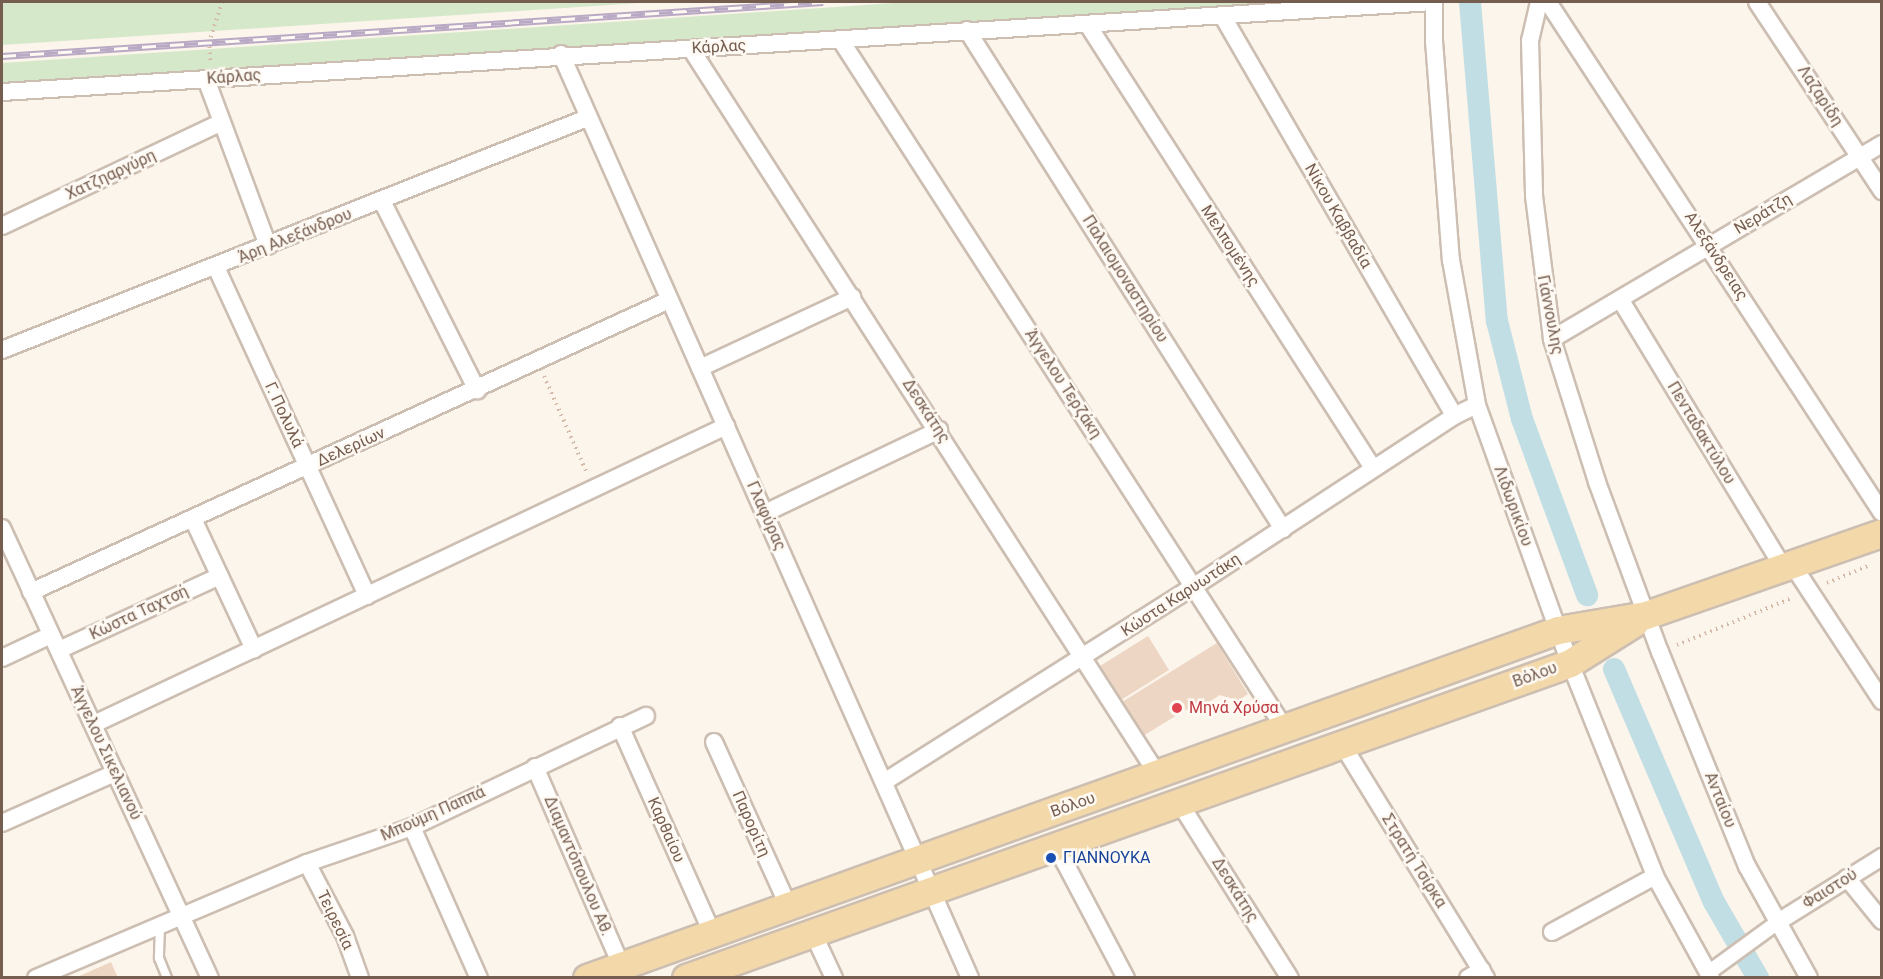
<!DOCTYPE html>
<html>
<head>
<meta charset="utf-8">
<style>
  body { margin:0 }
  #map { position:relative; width:1883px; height:979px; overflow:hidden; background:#fbf5eb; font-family:Roboto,sans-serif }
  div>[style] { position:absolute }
  .green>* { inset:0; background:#d6e8ca }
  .canal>* { height:22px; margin:-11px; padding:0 11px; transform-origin:11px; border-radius:11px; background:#c1dee4 }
  .building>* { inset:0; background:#eed6c5 }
  .path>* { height:4px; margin-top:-2px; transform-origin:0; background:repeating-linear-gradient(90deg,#d4b9a8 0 1.5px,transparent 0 6px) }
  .roads { filter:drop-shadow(2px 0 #cdbeb2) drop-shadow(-2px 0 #cdbeb2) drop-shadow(0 2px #cdbeb2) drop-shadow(0 -2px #cdbeb2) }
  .service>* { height:8px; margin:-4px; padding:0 4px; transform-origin:4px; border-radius:4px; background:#fff }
  .pedestrian>* { height:14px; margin:-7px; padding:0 7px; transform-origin:7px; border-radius:7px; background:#fff }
  .minor>* { height:16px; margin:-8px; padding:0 8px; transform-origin:8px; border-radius:8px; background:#fff }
  .primary>* { height:27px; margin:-13.5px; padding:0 13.5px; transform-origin:13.5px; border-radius:13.5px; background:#f3d9aa }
  .rail>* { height:7px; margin-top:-3.5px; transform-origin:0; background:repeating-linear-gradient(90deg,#fef9f2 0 14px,#b9a9c5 0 28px); box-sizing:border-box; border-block:2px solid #b9a9c5 }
  .dots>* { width:16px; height:16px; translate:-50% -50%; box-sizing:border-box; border:3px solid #fef9f2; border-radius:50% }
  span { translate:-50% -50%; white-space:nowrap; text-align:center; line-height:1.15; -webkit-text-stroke:5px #fef9f2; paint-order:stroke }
  .street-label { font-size:16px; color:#755d50 }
  .health-label { font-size:16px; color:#be3a42 }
  .left { translate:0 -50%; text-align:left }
  .transit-label { font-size:16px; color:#164399 }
  .frame { position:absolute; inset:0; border:3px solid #755d50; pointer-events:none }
</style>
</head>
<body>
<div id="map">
  <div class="green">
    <div style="clip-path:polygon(23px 2px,654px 2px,2px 45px,2px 3px)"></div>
    <div style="clip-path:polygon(909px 2px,1344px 2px,2px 85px,2px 63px)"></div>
  </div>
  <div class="canal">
    <div style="left:1470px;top:2px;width:320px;rotate:85.2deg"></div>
    <div style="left:1497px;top:321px;width:101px;rotate:75.7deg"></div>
    <div style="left:1522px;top:419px;width:188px;rotate:69.7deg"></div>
    <div style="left:1614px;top:669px;width:254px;rotate:66.8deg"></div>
    <div style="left:1714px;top:902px;width:88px;rotate:59.9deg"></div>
  </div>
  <div class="building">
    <div style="clip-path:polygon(1148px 636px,1169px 670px,1121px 700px,1100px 666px)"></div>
    <div style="clip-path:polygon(1217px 643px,1248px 694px,1238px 701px,1220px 695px,1209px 702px,1203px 713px,1191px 714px,1187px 709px,1143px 736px,1122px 702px)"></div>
    <div style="clip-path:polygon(111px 962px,118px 978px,75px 978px)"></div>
  </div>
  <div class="path">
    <div style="left:210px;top:60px;width:17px;rotate:-93deg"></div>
    <div style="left:209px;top:43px;width:43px;rotate:-72.4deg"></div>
    <div style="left:544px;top:376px;width:104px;rotate:66.1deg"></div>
    <div style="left:1827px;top:583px;width:47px;rotate:-22.7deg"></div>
    <div style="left:1677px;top:645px;width:124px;rotate:-22.2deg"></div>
  </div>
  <div class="roads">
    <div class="service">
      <div style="left:160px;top:926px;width:32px;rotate:92deg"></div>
      <div style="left:159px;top:958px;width:22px;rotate:68deg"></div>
    </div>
    <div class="pedestrian">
      <div style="left:1708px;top:973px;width:87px;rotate:-36.1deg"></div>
    </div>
    <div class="minor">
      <div style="left:1539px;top:2px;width:39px;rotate:103deg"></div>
      <div style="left:1530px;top:40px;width:156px;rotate:88.5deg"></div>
      <div style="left:1534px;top:196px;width:144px;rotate:82.8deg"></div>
      <div style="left:1552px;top:339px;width:150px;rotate:72.5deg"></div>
      <div style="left:1597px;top:482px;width:181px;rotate:69.7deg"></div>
      <div style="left:1660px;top:652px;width:231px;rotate:67.9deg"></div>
      <div style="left:1747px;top:866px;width:128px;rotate:61deg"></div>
      <div style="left:1548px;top:2px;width:610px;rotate:56.83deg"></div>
      <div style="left:1757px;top:2px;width:227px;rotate:56.5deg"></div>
      <div style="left:1434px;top:3px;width:38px;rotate:90deg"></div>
      <div style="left:1434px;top:41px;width:220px;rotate:85.6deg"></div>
      <div style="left:1451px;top:260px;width:147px;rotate:79.8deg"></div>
      <div style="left:1477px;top:405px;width:274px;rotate:70.2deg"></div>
      <div style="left:1570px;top:663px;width:229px;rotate:68.2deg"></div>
      <div style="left:1655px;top:876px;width:116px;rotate:61.2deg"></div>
      <div style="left:1222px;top:15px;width:463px;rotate:59.9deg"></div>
      <div style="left:1088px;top:25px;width:527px;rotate:57.25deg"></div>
      <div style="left:967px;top:30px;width:591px;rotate:57.66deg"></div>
      <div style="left:840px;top:39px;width:821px;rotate:57.18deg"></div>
      <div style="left:691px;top:49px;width:863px;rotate:57.25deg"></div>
      <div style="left:561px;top:54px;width:1010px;rotate:66.12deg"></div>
      <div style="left:206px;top:79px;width:178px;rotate:69.6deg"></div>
      <div style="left:2px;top:92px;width:1435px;rotate:-3.6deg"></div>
      <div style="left:382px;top:201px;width:212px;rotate:63.3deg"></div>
      <div style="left:2px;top:226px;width:241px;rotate:-25.3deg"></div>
      <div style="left:216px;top:267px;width:362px;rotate:65.3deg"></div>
      <div style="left:1620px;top:299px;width:314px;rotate:58.7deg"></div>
      <div style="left:1552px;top:339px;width:383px;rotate:-30.6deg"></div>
      <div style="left:2px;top:350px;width:629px;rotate:-21.63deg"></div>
      <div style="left:700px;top:368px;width:168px;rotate:-25deg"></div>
      <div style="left:765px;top:513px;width:193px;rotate:-25.5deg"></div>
      <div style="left:193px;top:519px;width:144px;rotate:64.9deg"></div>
      <div style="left:2px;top:528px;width:496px;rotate:65.2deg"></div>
      <div style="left:1792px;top:564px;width:164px;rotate:56.7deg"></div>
      <div style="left:31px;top:592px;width:702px;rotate:-24.59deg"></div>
      <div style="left:59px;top:650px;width:177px;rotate:-24.7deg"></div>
      <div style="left:2px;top:658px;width:54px;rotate:-25.1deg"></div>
      <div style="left:94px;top:724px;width:699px;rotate:-25.24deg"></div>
      <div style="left:620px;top:726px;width:227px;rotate:66deg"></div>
      <div style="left:714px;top:742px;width:181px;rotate:65.6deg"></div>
      <div style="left:1342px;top:744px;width:275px;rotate:58.4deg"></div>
      <div style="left:535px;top:767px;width:216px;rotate:66.5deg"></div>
      <div style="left:884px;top:782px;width:365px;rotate:-32.3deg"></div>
      <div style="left:1193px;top:587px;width:312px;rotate:-33.2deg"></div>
      <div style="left:1454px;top:416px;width:25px;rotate:-26deg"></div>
      <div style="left:1179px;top:802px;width:208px;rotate:57.8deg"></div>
      <div style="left:2px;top:823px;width:124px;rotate:-23.9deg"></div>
      <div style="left:412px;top:827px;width:165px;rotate:66.1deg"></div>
      <div style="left:1056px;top:846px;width:149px;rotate:62.1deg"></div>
      <div style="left:307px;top:863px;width:82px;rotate:62.5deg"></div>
      <div style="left:345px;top:936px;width:45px;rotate:70.3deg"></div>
      <div style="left:1847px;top:878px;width:55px;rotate:50.9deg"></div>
      <div style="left:1778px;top:922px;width:123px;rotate:-32deg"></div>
      <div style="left:1552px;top:932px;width:117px;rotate:-28.5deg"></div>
      <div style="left:813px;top:933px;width:50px;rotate:65deg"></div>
      <div style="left:36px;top:978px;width:294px;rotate:-23deg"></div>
      <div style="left:307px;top:863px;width:111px;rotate:-18.9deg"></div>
      <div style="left:412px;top:827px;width:259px;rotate:-25.4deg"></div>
      <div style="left:1468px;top:978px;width:16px;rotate:-30deg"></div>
    </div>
    <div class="primary">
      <div style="left:587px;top:978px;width:1031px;rotate:-19.72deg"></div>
      <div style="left:1558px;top:630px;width:89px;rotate:-9.7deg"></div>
      <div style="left:1646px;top:615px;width:250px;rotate:-19.2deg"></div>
      <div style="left:686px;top:978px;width:938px;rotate:-19.61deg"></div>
      <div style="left:1570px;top:663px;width:77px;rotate:-32.2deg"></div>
    </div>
  </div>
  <div class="rail">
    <div style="left:2px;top:56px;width:823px;rotate:-3.76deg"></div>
  </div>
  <div class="dots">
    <div style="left:1177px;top:708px;background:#e0444e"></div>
    <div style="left:1051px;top:858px;background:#1a4fb4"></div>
  </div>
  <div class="street-label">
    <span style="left:719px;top:47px;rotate:-3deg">Κάρλας</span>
    <span style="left:234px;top:77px;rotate:-4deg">Κάρλας</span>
    <span style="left:1820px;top:96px;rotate:57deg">Λαζαρίδη</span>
    <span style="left:111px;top:175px;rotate:-25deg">Χατζηαργύρη</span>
    <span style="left:1763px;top:214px;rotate:-31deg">Νεράτζη</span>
    <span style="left:1338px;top:216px;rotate:60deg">Νίκου Καββαδία</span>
    <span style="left:295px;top:236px;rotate:-22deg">Άρη Αλεξάνδρου</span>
    <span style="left:1230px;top:246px;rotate:57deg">Μελπομένης</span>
    <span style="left:1716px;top:256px;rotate:57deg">Αλεξάνδρειας</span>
    <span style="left:1125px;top:279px;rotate:58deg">Παλαιομοναστηρίου</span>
    <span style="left:1550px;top:315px;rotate:79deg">Γιάννουλης</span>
    <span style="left:1063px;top:384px;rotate:57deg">Άγγελου Τερζάκη</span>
    <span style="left:926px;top:411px;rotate:57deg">Δεσκάτης</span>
    <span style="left:284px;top:415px;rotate:65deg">Γ. Πολυλά</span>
    <span style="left:1701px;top:433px;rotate:59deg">Πενταδακτύλου</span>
    <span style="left:351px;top:447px;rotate:-24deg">Δελερίων</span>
    <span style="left:1513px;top:506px;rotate:70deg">Λιδωρικίου</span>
    <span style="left:766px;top:516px;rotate:66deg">Γλαφύρας</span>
    <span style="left:1181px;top:595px;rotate:-33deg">Κώστα Καρυωτάκη</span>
    <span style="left:139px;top:613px;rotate:-25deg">Κώστα Ταχτσή</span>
    <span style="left:1535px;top:675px;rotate:-20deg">Βόλου</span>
    <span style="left:106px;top:753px;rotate:65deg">Άγγελου Σικελιανού</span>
    <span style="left:1720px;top:800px;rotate:68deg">Ανταίου</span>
    <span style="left:1073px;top:805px;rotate:-20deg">Βόλου</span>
    <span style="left:433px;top:814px;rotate:-24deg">Μπούμη Παππά</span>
    <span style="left:751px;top:824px;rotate:66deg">Παρορίτη</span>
    <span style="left:666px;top:830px;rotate:66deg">Καρθαίου</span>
    <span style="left:1414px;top:861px;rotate:58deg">Στρατή Τσίρκα</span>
    <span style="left:578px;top:866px;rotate:67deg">Διαμαντόπουλου Αθ.</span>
    <span style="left:1830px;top:889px;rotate:-32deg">Φαιστού</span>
    <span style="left:1235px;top:890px;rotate:58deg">Δεσκάτης</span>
    <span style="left:335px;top:920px;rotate:64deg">Τειρεσία</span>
  </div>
  <div class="health-label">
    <span class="left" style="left:1189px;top:708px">Μηνά Χρύσα</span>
  </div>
  <div class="transit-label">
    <span class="left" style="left:1063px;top:858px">ΓΙΑΝΝΟΥΚΑ</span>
  </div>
  <div class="frame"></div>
</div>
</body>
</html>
